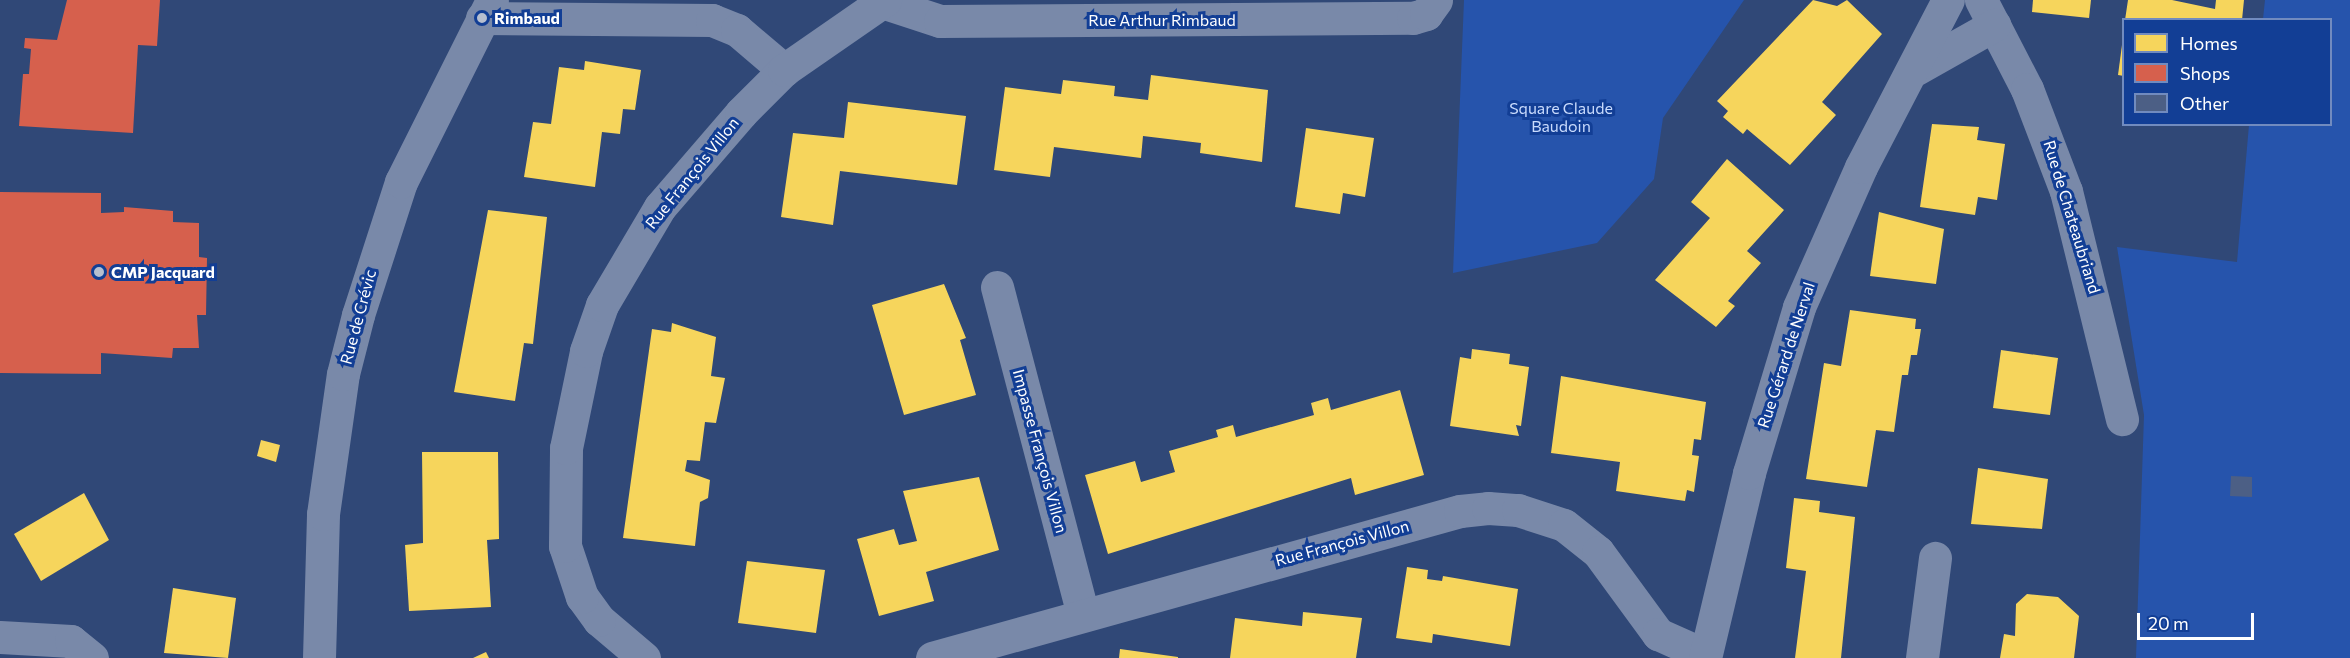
<!DOCTYPE html>
<html>
<head>
<meta charset="utf-8">
<style>
  body { margin:0 }
  #map { position:relative; width:2350px; height:658px; overflow:hidden; background:#304877; font-family:Commissioner,sans-serif }
  div>[style] { position:absolute }
  .green>* { inset:0; background:#2654ac }
  .homes>* { inset:0; background:#f6d55c }
  .shops>* { inset:0; background:#d6604d }
  .building>* { inset:0; background:#4c5f85 }
  .street>* { height:33px; margin:-16.5px; padding:0 16.5px; transform-origin:16.5px; border-radius:16.5px; background:#7989a9 }
  .dots>* { width:16px; height:16px; translate:-50% -50%; box-sizing:border-box; border:3px solid #123e95; border-radius:50% }
  span { translate:-50% -50%; white-space:nowrap; text-align:center; line-height:1.15; -webkit-text-stroke:6px #123e95; paint-order:stroke }
  .poi-label { font-size:16px; color:#fff; font-weight:700 }
  .left { translate:0 -50%; text-align:left }
  .street-label { font-size:16px; color:#fff }
  .park-label { font-size:16px; color:#c9dbfd }
  .legend { position:absolute; left:2122px; top:18px; width:210px; height:108px; box-sizing:border-box; background:#123e95; border:2px solid #718bbf; margin:0; padding:8px 10px; list-style:none; font-size:18px; color:#fff }
  .legend li { display:flex; align-items:center; gap:12px; height:30px }
  .legend b { width:30px; border:2px solid #718bbf }
  .scale { position:absolute; left:2137px; top:613px; width:117px; height:27px; box-sizing:border-box; border:3px solid #fff; border-top:0; padding-left:8px; font-size:18px; line-height:21px; white-space:nowrap; color:#fff; -webkit-text-stroke:4px #123e95; paint-order:stroke }
</style>
</head>
<body>
<div id="map">
  <div class="green">
    <div style="clip-path:polygon(1464px 0,1744px 0,1663px 118px,1654px 179px,1597px 243px,1453px 273px)"></div>
    <div style="clip-path:polygon(2265px 0,2350px 0,2350px 658px,2136px 658px,2144px 415px,2117px 247px,2237px 262px,2249px 125px,2330px 124px,2330px 20px,2263px 19px)"></div>
  </div>
  <div class="homes">
    <div style="clip-path:polygon(1813px 0,1837px 6px,1847px 0,1882px 34px,1822px 102px,1836px 115px,1790px 165px,1747px 129px,1743px 134px,1723px 117px,1728px 111px,1717px 101px)"></div>
    <div style="clip-path:polygon(2033px 0,2091px 0,2089px 18px,2032px 12px)"></div>
    <div style="clip-path:polygon(2128px 0,2172px 0,2215px 9px,2216px 0,2244px 0,2242px 20px,2125px 20px)"></div>
    <div style="clip-path:polygon(2122px 45px,2124px 45px,2124px 76px,2118px 75px)"></div>
    <div style="clip-path:polygon(585px 61px,641px 70px,635px 110px,623px 109px,620px 134px,602px 132px,595px 187px,524px 177px,533px 122px,551px 124px,559px 67px,584px 70px)"></div>
    <div style="clip-path:polygon(1151px 75px,1268px 90px,1262px 162px,1200px 153px,1201px 143px,1143px 136px,1141px 158px,1054px 147px,1050px 177px,994px 170px,1005px 87px,1061px 94px,1063px 80px,1115px 86px,1114px 96px,1148px 100px)"></div>
    <div style="clip-path:polygon(848px 102px,966px 116px,957px 185px,840px 171px,833px 225px,781px 217px,793px 133px,844px 138px)"></div>
    <div style="clip-path:polygon(1932px 124px,1979px 127px,1977px 140px,2005px 144px,1997px 200px,1978px 197px,1975px 215px,1920px 207px)"></div>
    <div style="clip-path:polygon(1306px 128px,1374px 138px,1365px 197px,1343px 193px,1340px 214px,1295px 207px)"></div>
    <div style="clip-path:polygon(1727px 159px,1784px 210px,1747px 251px,1761px 263px,1728px 301px,1735px 306px,1716px 327px,1655px 280px,1710px 218px,1691px 202px)"></div>
    <div style="clip-path:polygon(488px 210px,547px 217px,533px 344px,524px 343px,515px 401px,454px 392px)"></div>
    <div style="clip-path:polygon(1879px 212px,1944px 229px,1936px 284px,1870px 276px)"></div>
    <div style="clip-path:polygon(944px 284px,966px 338px,960px 340px,976px 395px,904px 415px,872px 305px)"></div>
    <div style="clip-path:polygon(1850px 310px,1916px 319px,1915px 329px,1921px 329px,1917px 355px,1911px 355px,1908px 375px,1902px 375px,1894px 432px,1876px 430px,1867px 487px,1806px 479px,1824px 363px,1841px 366px)"></div>
    <div style="clip-path:polygon(672px 323px,716px 337px,711px 376px,725px 378px,716px 423px,705px 422px,700px 461px,687px 460px,685px 471px,710px 480px,708px 498px,700px 502px,695px 546px,623px 538px,652px 329px,671px 332px)"></div>
    <div style="clip-path:polygon(1472px 349px,1510px 354px,1509px 364px,1529px 367px,1521px 426px,1516px 425px,1519px 436px,1450px 426px,1460px 357px,1471px 359px)"></div>
    <div style="clip-path:polygon(2001px 350px,2058px 358px,2050px 415px,1993px 408px)"></div>
    <div style="clip-path:polygon(1561px 376px,1706px 402px,1701px 440px,1694px 439px,1692px 455px,1699px 456px,1694px 492px,1687px 490px,1685px 501px,1616px 491px,1620px 462px,1551px 453px)"></div>
    <div style="clip-path:polygon(1400px 390px,1424px 475px,1355px 495px,1351px 478px,1108px 554px,1085px 475px,1135px 461px,1141px 482px,1175px 472px,1169px 451px,1218px 437px,1216px 430px,1233px 425px,1236px 437px,1314px 415px,1311px 403px,1328px 398px,1331px 410px)"></div>
    <div style="clip-path:polygon(261px 440px,280px 445px,276px 462px,257px 456px)"></div>
    <div style="clip-path:polygon(422px 452px,498px 452px,499px 539px,487px 540px,491px 607px,409px 611px,405px 545px,423px 543px)"></div>
    <div style="clip-path:polygon(1978px 468px,2048px 479px,2042px 529px,1971px 524px)"></div>
    <div style="clip-path:polygon(979px 477px,999px 550px,926px 572px,934px 601px,879px 616px,857px 539px,894px 529px,899px 545px,917px 541px,903px 491px)"></div>
    <div style="clip-path:polygon(84px 493px,109px 540px,41px 581px,14px 534px)"></div>
    <div style="clip-path:polygon(1794px 498px,1820px 501px,1819px 512px,1855px 517px,1841px 658px,1795px 658px,1806px 571px,1786px 568px)"></div>
    <div style="clip-path:polygon(747px 561px,825px 570px,816px 633px,738px 623px)"></div>
    <div style="clip-path:polygon(1407px 567px,1428px 570px,1427px 579px,1442px 581px,1443px 576px,1518px 589px,1510px 646px,1433px 634px,1432px 643px,1396px 638px)"></div>
    <div style="clip-path:polygon(173px 588px,236px 598px,228px 658px,164px 653px)"></div>
    <div style="clip-path:polygon(2027px 594px,2058px 597px,2079px 616px,2074px 658px,2000px 658px,2004px 634px,2015px 636px,2016px 604px)"></div>
    <div style="clip-path:polygon(1303px 612px,1362px 618px,1356px 658px,1230px 658px,1235px 618px,1302px 626px)"></div>
    <div style="clip-path:polygon(1120px 649px,1178px 657px,1178px 658px,1119px 658px)"></div>
    <div style="clip-path:polygon(486px 652px,489px 658px,473px 658px)"></div>
  </div>
  <div class="shops">
    <div style="clip-path:polygon(67px 0,160px 0,157px 46px,138px 45px,133px 133px,19px 126px,23px 74px,29px 74px,31px 49px,24px 48px,25px 38px,57px 40px)"></div>
    <div style="clip-path:polygon(0 192px,101px 193px,101px 213px,124px 212px,124px 207px,173px 211px,173px 222px,199px 223px,199px 257px,207px 258px,206px 315px,197px 315px,199px 348px,173px 348px,172px 358px,101px 353px,101px 374px,0 373px)"></div>
  </div>
  <div class="building">
    <div style="clip-path:polygon(2231px 476px,2252px 477px,2252px 497px,2230px 496px)"></div>
  </div>
  <div class="street">
    <div style="left:1981px;top:0;width:100px;rotate:62.7deg"></div>
    <div style="left:2027px;top:89px;width:109px;rotate:69.1deg"></div>
    <div style="left:2066px;top:191px;width:235px;rotate:76.2deg"></div>
    <div style="left:882px;top:2px;width:61px;rotate:18.1deg"></div>
    <div style="left:940px;top:21px;width:473px;rotate:-0.4deg"></div>
    <div style="left:1413px;top:18px;width:14px;rotate:-17deg"></div>
    <div style="left:1426px;top:14px;width:17px;rotate:-54deg"></div>
    <div style="left:482px;top:18px;width:230px;rotate:0.5deg"></div>
    <div style="left:712px;top:20px;width:27px;rotate:22deg"></div>
    <div style="left:737px;top:30px;width:62px;rotate:40.4deg"></div>
    <div style="left:1916px;top:69px;width:90px;rotate:-29.4deg"></div>
    <div style="left:997px;top:287px;width:339px;rotate:75.3deg"></div>
    <div style="left:0;top:637px;width:71px;rotate:3.2deg"></div>
    <div style="left:71px;top:641px;width:27px;rotate:39deg"></div>
    <div style="left:319px;top:658px;width:144px;rotate:-88.4deg"></div>
    <div style="left:323px;top:514px;width:141px;rotate:-81.9deg"></div>
    <div style="left:343px;top:374px;width:61px;rotate:-75.7deg"></div>
    <div style="left:358px;top:315px;width:140px;rotate:-72.1deg"></div>
    <div style="left:401px;top:182px;width:203px;rotate:-63.4deg"></div>
    <div style="left:644px;top:658px;width:59px;rotate:-139.8deg"></div>
    <div style="left:599px;top:620px;width:29px;rotate:-126deg"></div>
    <div style="left:582px;top:597px;width:54px;rotate:-108.4deg"></div>
    <div style="left:565px;top:546px;width:98px;rotate:-89.4deg"></div>
    <div style="left:566px;top:448px;width:99px;rotate:-78.3deg"></div>
    <div style="left:586px;top:351px;width:49px;rotate:-70.8deg"></div>
    <div style="left:602px;top:305px;width:114px;rotate:-59.4deg"></div>
    <div style="left:660px;top:207px;width:124px;rotate:-49.2deg"></div>
    <div style="left:741px;top:113px;width:61px;rotate:-45deg"></div>
    <div style="left:784px;top:70px;width:123px;rotate:-34.7deg"></div>
    <div style="left:932px;top:658px;width:548px;rotate:-15.56deg"></div>
    <div style="left:1460px;top:511px;width:28px;rotate:-6deg"></div>
    <div style="left:1488px;top:508px;width:30px;rotate:4deg"></div>
    <div style="left:1518px;top:510px;width:48px;rotate:18.1deg"></div>
    <div style="left:1564px;top:525px;width:43px;rotate:38.5deg"></div>
    <div style="left:1598px;top:552px;width:102px;rotate:53.8deg"></div>
    <div style="left:1658px;top:634px;width:51px;rotate:24.1deg"></div>
    <div style="left:1705px;top:658px;width:190px;rotate:-76.6deg"></div>
    <div style="left:1749px;top:473px;width:173px;rotate:-73.2deg"></div>
    <div style="left:1799px;top:307px;width:153px;rotate:-66.1deg"></div>
    <div style="left:1861px;top:167px;width:188px;rotate:-62.5deg"></div>
    <div style="left:1922px;top:658px;width:101px;rotate:-82.6deg"></div>
  </div>
  <div class="dots">
    <div style="left:482px;top:18px;background:#b7bfcf"></div>
    <div style="left:99px;top:272px;background:#b7bfcf"></div>
  </div>
  <div class="poi-label">
    <span class="left" style="left:494px;top:18px">Rimbaud</span>
    <span class="left" style="left:111px;top:272px">CMP Jacquard</span>
  </div>
  <div class="street-label">
    <span style="left:1162px;top:20px">Rue Arthur Rimbaud</span>
    <span style="left:692px;top:173px;rotate:-51deg">Rue François Villon</span>
    <span style="left:2072px;top:217px;rotate:73deg">Rue de Chateaubriand</span>
    <span style="left:358px;top:317px;rotate:-75deg">Rue de Crévic</span>
    <span style="left:1786px;top:355px;rotate:-72deg">Rue Gérard de Nerval</span>
    <span style="left:1040px;top:451px;rotate:75deg">Impasse François Villon</span>
    <span style="left:1342px;top:543px;rotate:-15deg">Rue François Villon</span>
  </div>
  <div class="park-label">
    <span style="left:1561px;top:117px">Square Claude<br>Baudoin</span>
  </div>
  <ul class="legend">
  <li><b style="height:16px;background:#f6d55c"></b>Homes</li>
  <li><b style="height:16px;background:#d6604d"></b>Shops</li>
  <li><b style="height:16px;background:#4c5f85"></b>Other</li>
  </ul>
  <div class="scale">20 m</div>
</div>
</body>
</html>
